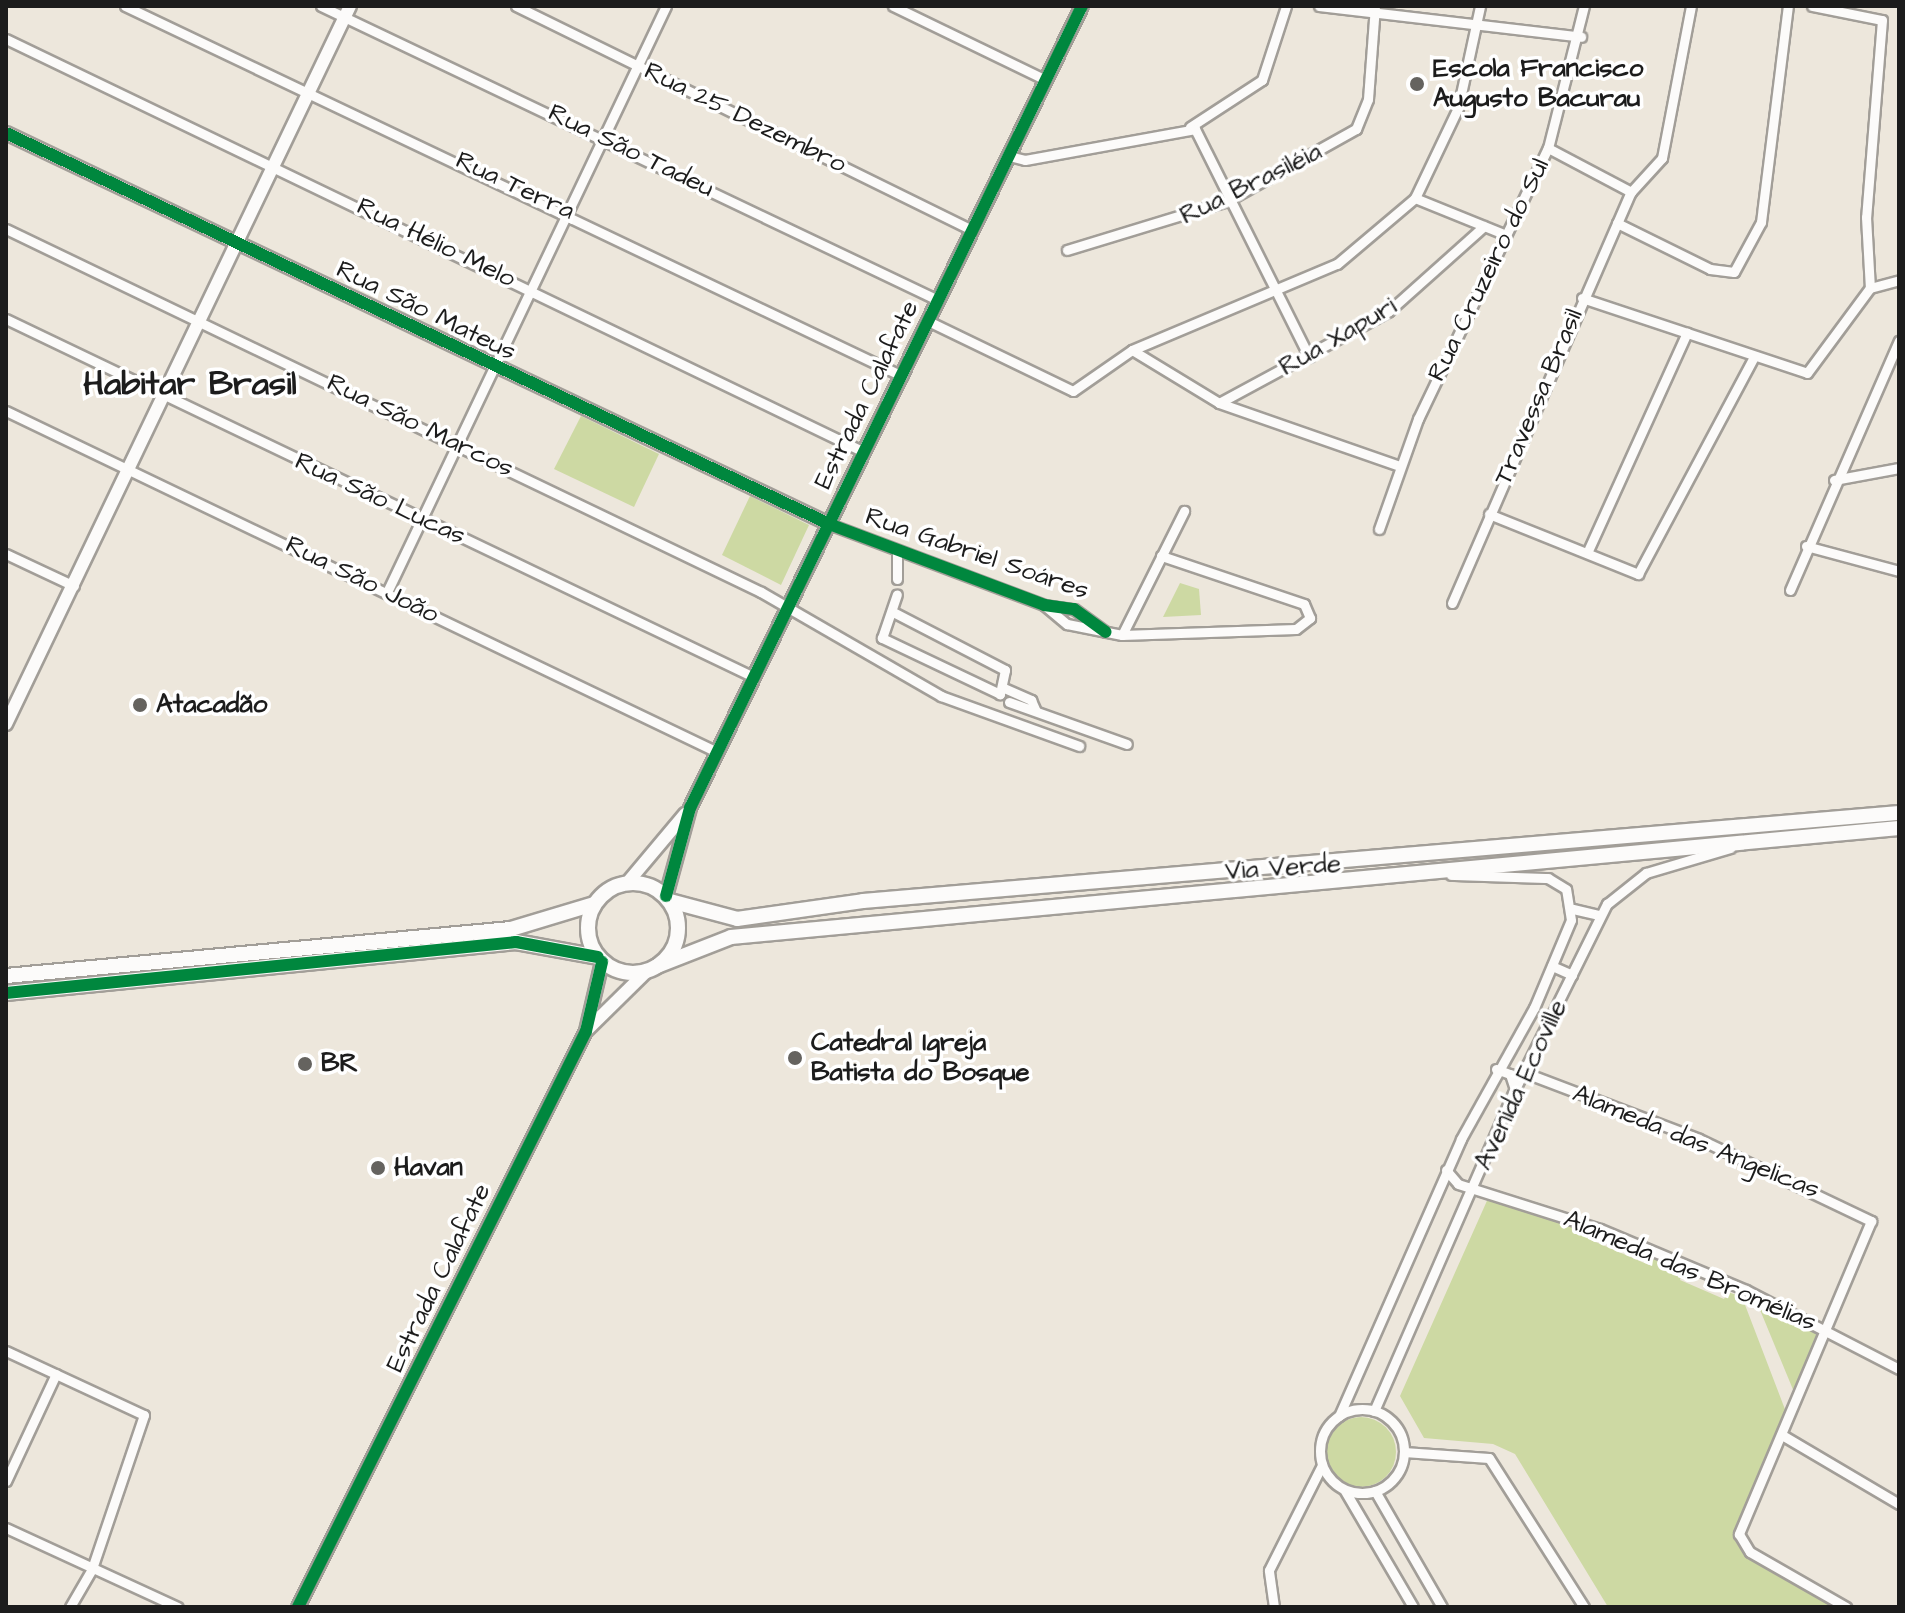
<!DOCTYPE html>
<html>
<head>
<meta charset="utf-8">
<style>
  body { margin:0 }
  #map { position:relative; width:1905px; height:1613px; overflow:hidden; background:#ede7dc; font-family:"Architects Daughter",sans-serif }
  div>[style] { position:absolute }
  .green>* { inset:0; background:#cdd9a3 }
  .round { border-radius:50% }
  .roads { filter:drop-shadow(2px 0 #a29e98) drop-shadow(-2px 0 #a29e98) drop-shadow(0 2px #a29e98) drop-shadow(0 -2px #a29e98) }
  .minor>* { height:9px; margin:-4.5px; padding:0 4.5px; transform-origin:4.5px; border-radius:4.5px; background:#fcfbfa }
  .minor>.ring { margin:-4.5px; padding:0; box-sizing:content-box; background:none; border:9px solid #fcfbfa; border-radius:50% }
  .tertiary>* { height:12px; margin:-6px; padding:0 6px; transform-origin:6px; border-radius:6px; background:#fcfbfa }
  .primary>* { height:14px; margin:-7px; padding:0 7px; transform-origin:7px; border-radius:7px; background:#fcfbfa }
  .primary>.ring { margin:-7px; padding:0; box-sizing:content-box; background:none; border:14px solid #fcfbfa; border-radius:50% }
  .cycleway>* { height:12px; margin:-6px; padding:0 6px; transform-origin:6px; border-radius:6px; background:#00873e }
  .dots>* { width:22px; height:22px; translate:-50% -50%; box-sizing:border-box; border:4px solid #fff; border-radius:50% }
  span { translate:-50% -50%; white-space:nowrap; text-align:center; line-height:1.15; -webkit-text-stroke:7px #fff; paint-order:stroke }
  .poi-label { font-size:26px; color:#1c1c1c; font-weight:700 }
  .left { translate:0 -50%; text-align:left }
  .street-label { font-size:26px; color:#1c1c1c }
  .district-label { font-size:34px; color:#1c1c1c; font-weight:700 }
  .frame { position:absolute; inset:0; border:8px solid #1c1c1c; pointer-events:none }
</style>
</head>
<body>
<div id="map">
  <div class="green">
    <div style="clip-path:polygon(581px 416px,659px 454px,634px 507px,554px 469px)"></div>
    <div style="clip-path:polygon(750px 496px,809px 525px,781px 585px,722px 555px)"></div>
    <div style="clip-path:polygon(1180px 583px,1199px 589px,1201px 615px,1163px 617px)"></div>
    <div style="clip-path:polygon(1490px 1194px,1593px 1232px,1591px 1240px,1649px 1265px,1653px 1258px,1683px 1270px,1680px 1280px,1724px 1299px,1728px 1292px,1742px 1297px,1786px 1412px,1736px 1525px,1736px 1540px,1745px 1553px,1840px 1607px,1608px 1607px,1515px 1454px,1493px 1444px,1424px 1438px,1400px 1396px)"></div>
    <div style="clip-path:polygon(1758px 1305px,1819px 1334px,1794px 1392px)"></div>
    <div class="round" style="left:1326px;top:1417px;width:70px;height:70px"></div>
  </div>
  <div class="roads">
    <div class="minor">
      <div style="left:125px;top:6px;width:861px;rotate:25.46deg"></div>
      <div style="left:321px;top:6px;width:683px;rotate:25.48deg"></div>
      <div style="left:516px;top:6px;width:508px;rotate:26.16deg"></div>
      <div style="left:893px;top:6px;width:170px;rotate:25.8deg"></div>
      <div style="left:1319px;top:6px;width:264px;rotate:6.7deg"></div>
      <div style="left:1812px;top:6px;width:71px;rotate:11.3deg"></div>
      <div style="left:1882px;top:20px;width:198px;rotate:94.6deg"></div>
      <div style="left:1866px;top:217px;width:71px;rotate:86.8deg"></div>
      <div style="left:6px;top:39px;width:952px;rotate:25.7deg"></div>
      <div style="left:1190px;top:127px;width:86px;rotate:-33.1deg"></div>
      <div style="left:1262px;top:80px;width:78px;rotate:-72deg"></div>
      <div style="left:1548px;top:148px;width:94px;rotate:27.9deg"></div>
      <div style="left:1009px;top:156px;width:16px;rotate:14deg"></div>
      <div style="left:1025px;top:160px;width:173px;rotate:-10.3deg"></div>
      <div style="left:1195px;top:129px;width:255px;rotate:63.4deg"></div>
      <div style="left:1415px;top:198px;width:93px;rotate:22.1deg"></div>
      <div style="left:1617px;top:223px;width:104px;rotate:26.3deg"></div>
      <div style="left:1710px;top:269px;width:24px;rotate:7deg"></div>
      <div style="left:1734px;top:272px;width:57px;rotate:-61.6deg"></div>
      <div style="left:1761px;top:222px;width:218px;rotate:-82.9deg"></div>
      <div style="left:6px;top:229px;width:838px;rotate:25.68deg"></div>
      <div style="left:761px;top:592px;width:208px;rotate:30deg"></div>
      <div style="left:941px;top:696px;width:147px;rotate:19.9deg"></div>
      <div style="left:1067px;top:250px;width:167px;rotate:-17deg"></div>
      <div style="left:1227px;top:201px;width:148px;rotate:-29.2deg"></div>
      <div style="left:1356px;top:129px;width:32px;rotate:-68deg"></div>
      <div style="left:1368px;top:99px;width:93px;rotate:-85.7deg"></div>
      <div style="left:1870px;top:288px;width:30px;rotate:-15deg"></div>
      <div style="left:1582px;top:298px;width:237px;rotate:18.4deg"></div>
      <div style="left:1807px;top:373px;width:106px;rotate:-53.5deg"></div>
      <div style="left:6px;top:319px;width:829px;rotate:25.58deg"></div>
      <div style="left:928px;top:321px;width:161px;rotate:25.8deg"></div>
      <div style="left:1073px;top:391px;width:72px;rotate:-34.8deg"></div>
      <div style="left:1132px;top:350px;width:222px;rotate:-22.8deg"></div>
      <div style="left:1337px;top:264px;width:102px;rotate:-40.2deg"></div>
      <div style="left:1415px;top:198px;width:100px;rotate:-64.5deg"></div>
      <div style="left:1458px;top:108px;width:104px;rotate:-77.8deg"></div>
      <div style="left:1132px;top:350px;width:102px;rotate:31.3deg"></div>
      <div style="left:1219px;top:403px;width:192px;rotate:19.2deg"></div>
      <div style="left:1219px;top:403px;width:193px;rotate:-28.4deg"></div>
      <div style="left:1389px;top:311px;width:127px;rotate:-41.8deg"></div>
      <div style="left:6px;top:411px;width:789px;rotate:25.62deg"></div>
      <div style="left:1834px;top:480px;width:66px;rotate:-10.5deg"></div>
      <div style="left:1489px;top:514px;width:161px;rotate:21.9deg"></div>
      <div style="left:1638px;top:574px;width:246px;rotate:-61.9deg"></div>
      <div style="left:829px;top:524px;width:230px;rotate:20.6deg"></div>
      <div style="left:1044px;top:605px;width:30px;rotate:8deg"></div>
      <div style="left:1074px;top:609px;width:39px;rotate:36deg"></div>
      <div style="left:1379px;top:529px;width:117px;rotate:-70.5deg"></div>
      <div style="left:1418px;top:419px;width:301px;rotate:-64.4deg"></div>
      <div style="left:1548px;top:148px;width:146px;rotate:-75.8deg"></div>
      <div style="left:1806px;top:546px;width:96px;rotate:15deg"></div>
      <div style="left:1587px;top:553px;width:242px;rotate:-65.6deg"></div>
      <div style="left:6px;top:554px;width:75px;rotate:25.2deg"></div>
      <div style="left:897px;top:579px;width:29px;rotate:-90deg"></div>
      <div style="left:1790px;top:590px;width:272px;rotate:-66.4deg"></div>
      <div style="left:387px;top:592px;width:649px;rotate:-64.54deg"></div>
      <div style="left:1452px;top:603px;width:448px;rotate:-66.5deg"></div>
      <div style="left:1631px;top:192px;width:46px;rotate:-47.6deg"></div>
      <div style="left:1662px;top:158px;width:155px;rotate:-79.2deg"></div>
      <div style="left:1044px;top:605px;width:30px;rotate:40deg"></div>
      <div style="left:1067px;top:624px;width:56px;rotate:11.3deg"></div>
      <div style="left:1122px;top:635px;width:174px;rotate:-2deg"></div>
      <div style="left:1296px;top:629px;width:18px;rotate:-38deg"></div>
      <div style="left:1310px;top:618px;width:15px;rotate:-113deg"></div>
      <div style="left:1304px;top:604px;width:151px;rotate:-161.4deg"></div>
      <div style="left:895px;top:613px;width:124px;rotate:27.4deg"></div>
      <div style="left:1005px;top:670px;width:25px;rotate:102deg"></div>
      <div style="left:1000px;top:694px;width:131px;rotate:-154.6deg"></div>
      <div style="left:882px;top:638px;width:46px;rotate:-71.2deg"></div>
      <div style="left:1122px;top:635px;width:139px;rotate:-63.4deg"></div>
      <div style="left:1004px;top:688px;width:30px;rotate:24deg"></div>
      <div style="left:1031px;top:700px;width:12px;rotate:66deg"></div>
      <div style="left:1009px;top:702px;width:125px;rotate:19.6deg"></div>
      <div style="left:1573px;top:909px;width:28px;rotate:13deg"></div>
      <div style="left:1552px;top:966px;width:22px;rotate:24deg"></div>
      <div style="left:1496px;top:1069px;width:15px;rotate:20deg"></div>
      <div style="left:1510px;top:1074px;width:16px;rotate:72deg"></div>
      <div style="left:1523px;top:1072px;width:188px;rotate:20.8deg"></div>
      <div style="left:1699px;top:1139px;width:191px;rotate:25.5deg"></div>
      <div style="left:1871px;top:1221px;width:340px;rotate:112.9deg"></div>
      <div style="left:1739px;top:1534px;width:21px;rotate:59deg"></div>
      <div style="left:1750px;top:1552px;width:111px;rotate:29.8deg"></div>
      <div style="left:1446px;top:1170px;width:18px;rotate:49deg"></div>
      <div style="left:1458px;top:1184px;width:149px;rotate:17.6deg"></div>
      <div style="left:1600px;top:1229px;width:158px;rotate:22.7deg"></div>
      <div style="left:1746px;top:1290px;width:172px;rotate:27.3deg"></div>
      <div style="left:6px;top:1351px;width:152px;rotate:24.9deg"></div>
      <div style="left:144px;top:1415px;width:163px;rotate:108.7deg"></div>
      <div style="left:92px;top:1569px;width:44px;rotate:120.1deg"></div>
      <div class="ring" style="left:1320px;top:1409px;width:75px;height:75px"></div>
      <div style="left:1374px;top:1411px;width:352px;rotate:-66.4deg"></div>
      <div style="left:1515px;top:1089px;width:207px;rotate:-63.6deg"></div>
      <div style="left:1607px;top:904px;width:50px;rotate:-38.5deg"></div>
      <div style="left:1646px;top:873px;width:88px;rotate:-16.6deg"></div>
      <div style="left:1339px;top:1416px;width:303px;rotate:-66.2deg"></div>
      <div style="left:1461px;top:1139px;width:150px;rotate:-60.9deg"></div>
      <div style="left:1534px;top:1008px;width:95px;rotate:-67.2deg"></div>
      <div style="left:1571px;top:920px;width:31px;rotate:-99deg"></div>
      <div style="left:1566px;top:889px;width:21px;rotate:-149deg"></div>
      <div style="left:1548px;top:878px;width:97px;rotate:-178.2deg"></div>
      <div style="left:1782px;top:1435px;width:136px;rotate:30.5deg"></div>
      <div style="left:1404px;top:1452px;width:85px;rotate:4deg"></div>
      <div style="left:1489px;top:1458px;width:177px;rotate:57.5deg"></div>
      <div style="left:6px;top:1481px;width:118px;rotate:-65deg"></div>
      <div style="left:1345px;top:1491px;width:134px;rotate:59.6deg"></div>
      <div style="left:1375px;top:1491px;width:134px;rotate:60deg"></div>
      <div style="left:6px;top:1528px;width:189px;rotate:24.7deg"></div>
      <div style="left:1274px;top:1607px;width:37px;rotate:-98deg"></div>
      <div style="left:1269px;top:1570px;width:118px;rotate:-63.2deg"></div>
    </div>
    <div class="tertiary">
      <div style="left:6px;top:133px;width:911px;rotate:25.41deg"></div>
      <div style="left:6px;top:724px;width:796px;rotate:-64.4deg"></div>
      <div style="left:628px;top:882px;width:89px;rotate:-50deg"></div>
      <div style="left:666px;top:896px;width:91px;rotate:-74.7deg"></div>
      <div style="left:690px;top:808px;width:893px;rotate:-63.95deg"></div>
      <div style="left:588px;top:1029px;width:81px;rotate:-44.5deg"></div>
      <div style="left:298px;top:1607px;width:644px;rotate:-63.43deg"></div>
      <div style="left:586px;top:1031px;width:71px;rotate:-76.9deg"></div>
    </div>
    <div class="primary">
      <div class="ring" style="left:588px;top:883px;width:76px;height:76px"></div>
      <div style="left:670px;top:901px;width:69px;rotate:15deg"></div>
      <div style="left:737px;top:919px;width:127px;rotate:-8.1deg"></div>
      <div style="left:863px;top:901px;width:1040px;rotate:-4.86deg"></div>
      <div style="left:657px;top:966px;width:79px;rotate:-21.4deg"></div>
      <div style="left:731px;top:937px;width:1173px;rotate:-5.33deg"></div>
      <div style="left:6px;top:976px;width:507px;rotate:-5.32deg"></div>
      <div style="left:511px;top:929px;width:87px;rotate:-16.8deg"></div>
      <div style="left:6px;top:993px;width:513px;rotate:-5.71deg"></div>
      <div style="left:516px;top:942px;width:83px;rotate:10.4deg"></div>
    </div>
  </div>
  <div class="cycleway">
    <div style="left:6px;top:133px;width:911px;rotate:25.41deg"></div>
    <div style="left:829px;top:524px;width:230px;rotate:20.6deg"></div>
    <div style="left:1044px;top:605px;width:30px;rotate:8deg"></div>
    <div style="left:1074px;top:609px;width:39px;rotate:36deg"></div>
    <div style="left:666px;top:896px;width:91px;rotate:-74.7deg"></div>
    <div style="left:690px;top:808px;width:893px;rotate:-63.95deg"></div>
    <div style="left:6px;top:993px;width:513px;rotate:-5.71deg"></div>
    <div style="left:516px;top:942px;width:83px;rotate:10.4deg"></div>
    <div style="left:298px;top:1607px;width:644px;rotate:-63.43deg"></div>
    <div style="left:586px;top:1031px;width:71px;rotate:-76.9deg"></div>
  </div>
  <div class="dots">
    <div style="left:1417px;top:84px;background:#65635f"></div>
    <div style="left:140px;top:705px;background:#65635f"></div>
    <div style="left:795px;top:1058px;background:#65635f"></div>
    <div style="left:305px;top:1064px;background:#65635f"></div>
    <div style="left:378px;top:1168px;background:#65635f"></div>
  </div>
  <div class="poi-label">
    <span class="left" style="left:1433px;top:84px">Escola Francisco<br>Augusto Bacurau</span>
    <span class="left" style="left:156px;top:705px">Atacadão</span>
    <span class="left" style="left:811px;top:1058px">Catedral Igreja<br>Batista do Bosque</span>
    <span class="left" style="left:321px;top:1064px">BR</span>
    <span class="left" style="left:394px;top:1168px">Havan</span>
  </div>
  <div class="street-label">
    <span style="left:745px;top:118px;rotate:26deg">Rua 25 Dezembro</span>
    <span style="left:631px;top:151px;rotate:26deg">Rua São Tadeu</span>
    <span style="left:1251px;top:184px;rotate:-26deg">Rua Brasiléia</span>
    <span style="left:515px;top:186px;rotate:25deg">Rua Terra</span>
    <span style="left:436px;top:243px;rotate:26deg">Rua Hélio Melo</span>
    <span style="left:1489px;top:270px;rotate:-64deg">Rua Cruzeiro do Sul</span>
    <span style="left:426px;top:311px;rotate:26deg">Rua São Mateus</span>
    <span style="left:1338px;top:337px;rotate:-30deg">Rua Xapuri</span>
    <span style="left:867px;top:395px;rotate:-64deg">Estrada Calafate</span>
    <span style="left:1539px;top:397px;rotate:-67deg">Travessa Brasil</span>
    <span style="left:420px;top:426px;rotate:26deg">Rua São Marcos</span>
    <span style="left:380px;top:499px;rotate:25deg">Rua São Lucas</span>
    <span style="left:977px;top:554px;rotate:19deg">Rua Gabriel Soáres</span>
    <span style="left:362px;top:580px;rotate:26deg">Rua São João</span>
    <span style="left:1283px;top:868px;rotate:-4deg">Via Verde</span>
    <span style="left:1521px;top:1085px;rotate:-65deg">Avenida Ecoville</span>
    <span style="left:1696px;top:1142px;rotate:22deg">Alameda das Angelicas</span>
    <span style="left:1690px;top:1271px;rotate:23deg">Alameda das Bromélias</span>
    <span style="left:439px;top:1278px;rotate:-64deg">Estrada Calafate</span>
  </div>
  <div class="district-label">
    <span style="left:190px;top:385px">Habitar Brasil</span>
  </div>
  <div class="frame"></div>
</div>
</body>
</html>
